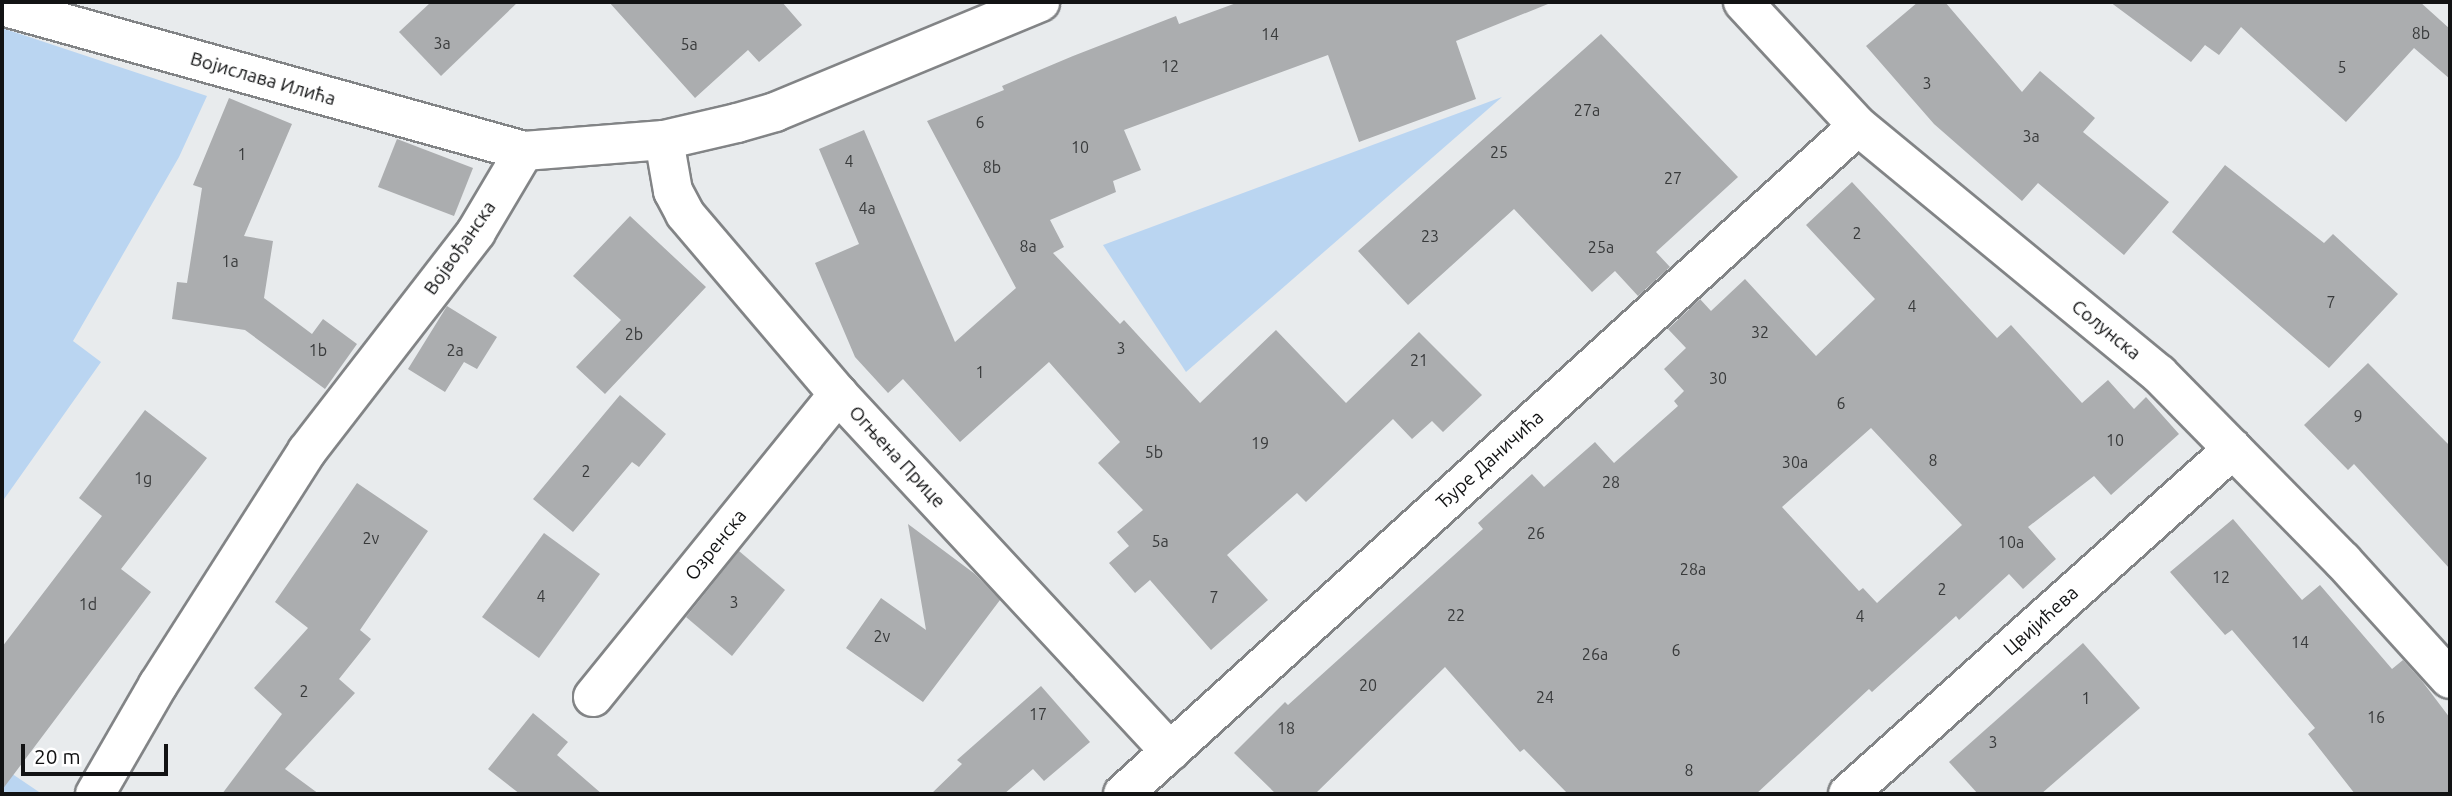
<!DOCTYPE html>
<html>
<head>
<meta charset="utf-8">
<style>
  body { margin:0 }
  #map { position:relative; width:2452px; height:796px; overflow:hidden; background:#e8ebed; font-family:Ubuntu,sans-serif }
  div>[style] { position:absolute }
  .green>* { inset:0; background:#bad5f1 }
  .building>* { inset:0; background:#abadaf }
  .roads { filter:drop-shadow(2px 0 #828486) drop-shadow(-2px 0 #828486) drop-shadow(0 2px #828486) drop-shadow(0 -2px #828486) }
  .minor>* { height:38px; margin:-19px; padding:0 19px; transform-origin:19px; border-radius:19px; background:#fff }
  span { translate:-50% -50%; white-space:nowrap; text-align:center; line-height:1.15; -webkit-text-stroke:5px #fff; paint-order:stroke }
  .number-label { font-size:16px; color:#383a3b }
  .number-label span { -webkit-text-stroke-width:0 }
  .street-label { font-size:19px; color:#121314 }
  .frame { position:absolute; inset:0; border:4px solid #121314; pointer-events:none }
  .scale { position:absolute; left:21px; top:744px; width:147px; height:32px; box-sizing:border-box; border:4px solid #121314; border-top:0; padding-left:9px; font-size:21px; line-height:24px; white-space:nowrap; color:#121314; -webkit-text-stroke:5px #fff; paint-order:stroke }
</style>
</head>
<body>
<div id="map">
  <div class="green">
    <div style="clip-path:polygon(2px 28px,207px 96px,179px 157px,73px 341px,101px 362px,2px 502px)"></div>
    <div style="clip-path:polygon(1502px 97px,1186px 372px,1103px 245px)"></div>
    <div style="clip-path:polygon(2px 767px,42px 794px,2px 794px)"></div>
  </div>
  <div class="building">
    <div style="clip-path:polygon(431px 2px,518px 2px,441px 76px,399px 32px)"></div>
    <div style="clip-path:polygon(609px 2px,782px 2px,802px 25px,759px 62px,748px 50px,695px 98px)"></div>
    <div style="clip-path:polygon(1239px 2px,1548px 4px,1456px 41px,1476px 99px,1359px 142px,1328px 55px,1124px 130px,1141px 170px,1113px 181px,1116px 192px,1050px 220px,1064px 247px,1053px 253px,1120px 324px,1124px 320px,1200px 403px,1276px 330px,1346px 403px,1419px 332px,1482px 395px,1443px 432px,1432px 421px,1412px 439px,1393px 419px,1306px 502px,1297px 493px,1227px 555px,1268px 600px,1211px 650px,1150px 580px,1135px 593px,1109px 563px,1129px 546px,1117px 532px,1143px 510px,1098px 463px,1120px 442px,1049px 362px,960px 442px,903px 379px,888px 393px,855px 357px,815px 263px,859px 244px,819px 149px,864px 130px,955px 342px,1016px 288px,927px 121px,1004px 90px,1002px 86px,1073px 56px,1176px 16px,1179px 24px)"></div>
    <div style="clip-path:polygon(1918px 2px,1945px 2px,2022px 92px,2040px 71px,2095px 118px,2083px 132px,2169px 202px,2124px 255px,2038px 183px,2022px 201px,1934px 124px,1866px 46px)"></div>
    <div style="clip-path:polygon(2110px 2px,2420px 2px,2450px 29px,2450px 79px,2414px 48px,2346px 122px,2241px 27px,2219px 55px,2205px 45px,2191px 62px)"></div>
    <div style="clip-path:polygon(1601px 34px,1738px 177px,1656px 252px,1670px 267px,1638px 296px,1615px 271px,1592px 292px,1514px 209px,1408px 305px,1358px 251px)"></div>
    <div style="clip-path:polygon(229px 98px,292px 124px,244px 236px,273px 241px,264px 298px,312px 334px,323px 319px,357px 344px,325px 389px,245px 330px,172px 319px,177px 282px,187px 283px,202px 188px,193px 185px)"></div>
    <div style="clip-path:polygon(397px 139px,473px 168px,454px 216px,378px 187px)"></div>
    <div style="clip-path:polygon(2225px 165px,2324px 243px,2333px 234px,2398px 294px,2329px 368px,2172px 232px)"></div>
    <div style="clip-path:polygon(evenodd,1852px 182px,1997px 338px,2011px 325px,2082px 403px,2108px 380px,2134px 409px,2146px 397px,2179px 434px,2111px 495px,2094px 476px,2028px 527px,2056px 559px,2023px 589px,2009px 574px,1959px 620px,1956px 616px,1872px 692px,1869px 689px,1756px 794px,1568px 794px,1524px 749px,1520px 752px,1445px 667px,1315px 794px,1276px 794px,1234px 753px,1285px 702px,1288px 705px,1483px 529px,1478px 523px,1532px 474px,1544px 487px,1595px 442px,1614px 463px,1678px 406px,1674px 401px,1684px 391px,1664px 369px,1686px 348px,1668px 329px,1700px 299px,1711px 311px,1745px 279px,1816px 356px,1875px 299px,1806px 225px,1852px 182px,1871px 428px,1962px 525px,1877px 603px,1863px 588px,1859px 591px,1782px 507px,1871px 428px)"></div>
    <div style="clip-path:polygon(630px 216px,706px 287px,605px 394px,576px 367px,621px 320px,573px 276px)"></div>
    <div style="clip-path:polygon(447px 306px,497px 337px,477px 369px,464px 362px,445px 392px,408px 369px)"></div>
    <div style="clip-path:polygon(2368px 363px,2450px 446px,2450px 569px,2354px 464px,2348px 470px,2304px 425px)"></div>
    <div style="clip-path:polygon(620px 395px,666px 434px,639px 467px,632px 462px,573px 532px,533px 499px)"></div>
    <div style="clip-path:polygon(145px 410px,207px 458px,121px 569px,151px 592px,2px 790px,2px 647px,102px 516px,79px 498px)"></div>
    <div style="clip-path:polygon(357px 483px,428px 531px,360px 630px,371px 639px,339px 679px,355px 693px,285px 769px,319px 794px,222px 794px,282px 714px,254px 688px,308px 628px,275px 602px)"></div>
    <div style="clip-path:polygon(2233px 519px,2302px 600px,2320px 585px,2392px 669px,2403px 660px,2422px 681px,2450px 718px,2450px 794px,2355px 794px,2308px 734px,2315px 728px,2232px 630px,2225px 635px,2170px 572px)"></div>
    <div style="clip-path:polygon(908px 524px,975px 574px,1000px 600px,923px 702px,846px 648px,881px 598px,926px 630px)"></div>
    <div style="clip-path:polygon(544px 533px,600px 574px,539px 658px,482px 617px)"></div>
    <div style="clip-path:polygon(739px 551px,785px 590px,732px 656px,686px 617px)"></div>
    <div style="clip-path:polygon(2083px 643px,2140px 708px,2041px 794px,1978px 794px,1949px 762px)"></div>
    <div style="clip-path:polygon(1041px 686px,1090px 742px,1044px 781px,1033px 769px,1004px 794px,931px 794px,962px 764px,957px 760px)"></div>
    <div style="clip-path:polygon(533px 713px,568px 742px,557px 755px,602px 794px,520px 794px,488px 769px)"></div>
  </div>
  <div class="roads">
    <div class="minor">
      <div style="left:1743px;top:2px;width:169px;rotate:47.2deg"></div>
      <div style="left:1858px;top:126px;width:390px;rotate:39.5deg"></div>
      <div style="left:2159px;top:374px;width:262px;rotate:45.5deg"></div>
      <div style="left:2343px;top:561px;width:159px;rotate:47.8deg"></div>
      <div style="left:2px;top:6px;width:542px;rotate:15.52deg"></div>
      <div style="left:524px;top:151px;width:140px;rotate:-4.5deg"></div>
      <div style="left:664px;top:140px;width:75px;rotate:-13.1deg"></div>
      <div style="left:737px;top:123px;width:40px;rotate:-16deg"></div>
      <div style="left:775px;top:112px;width:287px;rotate:-22.5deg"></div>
      <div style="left:664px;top:140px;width:52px;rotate:80deg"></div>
      <div style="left:673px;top:191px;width:26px;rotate:62deg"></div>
      <div style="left:685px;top:214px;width:236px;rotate:49.6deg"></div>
      <div style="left:838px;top:394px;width:488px;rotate:47.1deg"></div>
      <div style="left:593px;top:697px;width:390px;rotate:-51deg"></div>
      <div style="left:95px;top:794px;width:126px;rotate:-60deg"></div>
      <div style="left:158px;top:685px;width:277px;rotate:-57.5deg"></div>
      <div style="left:307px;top:451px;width:277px;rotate:-52.3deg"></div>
      <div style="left:476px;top:232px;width:94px;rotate:-59.3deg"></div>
      <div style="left:1123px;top:794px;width:993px;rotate:-42.27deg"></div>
      <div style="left:1848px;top:794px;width:517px;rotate:-41.86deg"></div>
    </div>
  </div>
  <div class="number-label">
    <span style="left:2421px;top:33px">8b</span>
    <span style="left:1270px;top:34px">14</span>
    <span style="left:442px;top:43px">3a</span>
    <span style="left:689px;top:44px">5a</span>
    <span style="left:1170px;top:66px">12</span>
    <span style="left:2342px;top:67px">5</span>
    <span style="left:1927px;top:83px">3</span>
    <span style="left:1587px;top:110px">27a</span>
    <span style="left:980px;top:122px">6</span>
    <span style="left:2031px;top:136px">3a</span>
    <span style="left:1080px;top:147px">10</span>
    <span style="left:1499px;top:152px">25</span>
    <span style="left:242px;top:154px">1</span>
    <span style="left:849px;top:161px">4</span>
    <span style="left:992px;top:167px">8b</span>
    <span style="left:1673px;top:178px">27</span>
    <span style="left:867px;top:208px">4a</span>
    <span style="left:1857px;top:233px">2</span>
    <span style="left:1430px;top:236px">23</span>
    <span style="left:1028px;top:246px">8a</span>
    <span style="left:1601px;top:247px">25a</span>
    <span style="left:230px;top:261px">1a</span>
    <span style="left:2331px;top:302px">7</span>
    <span style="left:1912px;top:306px">4</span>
    <span style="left:1760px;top:332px">32</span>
    <span style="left:634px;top:334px">2b</span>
    <span style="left:1121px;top:348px">3</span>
    <span style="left:318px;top:350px">1b</span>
    <span style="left:455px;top:350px">2a</span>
    <span style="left:1419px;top:360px">21</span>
    <span style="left:980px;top:372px">1</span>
    <span style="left:1718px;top:378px">30</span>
    <span style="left:1841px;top:403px">6</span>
    <span style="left:2358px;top:416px">9</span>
    <span style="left:2115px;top:440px">10</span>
    <span style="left:1260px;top:443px">19</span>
    <span style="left:1154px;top:452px">5b</span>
    <span style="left:1933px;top:460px">8</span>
    <span style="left:1795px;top:462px">30a</span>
    <span style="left:586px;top:471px">2</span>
    <span style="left:143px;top:478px">1g</span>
    <span style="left:1611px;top:482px">28</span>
    <span style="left:1536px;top:533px">26</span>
    <span style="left:371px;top:538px">2v</span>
    <span style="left:1160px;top:541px">5a</span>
    <span style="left:2011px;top:542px">10a</span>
    <span style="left:1693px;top:569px">28a</span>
    <span style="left:2221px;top:577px">12</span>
    <span style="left:1942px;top:589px">2</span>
    <span style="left:541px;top:596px">4</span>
    <span style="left:1214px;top:597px">7</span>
    <span style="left:734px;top:602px">3</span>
    <span style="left:88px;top:604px">1d</span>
    <span style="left:1456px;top:615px">22</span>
    <span style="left:1860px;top:616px">4</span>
    <span style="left:882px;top:636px">2v</span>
    <span style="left:2300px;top:642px">14</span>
    <span style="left:1676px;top:650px">6</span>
    <span style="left:1595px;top:654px">26a</span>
    <span style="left:1368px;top:685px">20</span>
    <span style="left:304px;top:691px">2</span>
    <span style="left:1545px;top:697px">24</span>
    <span style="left:2086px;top:698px">1</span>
    <span style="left:1038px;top:714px">17</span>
    <span style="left:2376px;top:717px">16</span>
    <span style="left:1286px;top:728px">18</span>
    <span style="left:1993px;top:742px">3</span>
    <span style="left:1689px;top:770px">8</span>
  </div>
  <div class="street-label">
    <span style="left:263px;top:79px;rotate:16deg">Војислава Илића</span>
    <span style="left:460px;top:248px;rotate:-55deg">Војвођанска</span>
    <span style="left:2106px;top:330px;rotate:39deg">Солунска</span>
    <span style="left:897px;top:457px;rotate:47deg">Огњена Прице</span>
    <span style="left:1490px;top:460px;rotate:-42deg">Ђуре Даничића</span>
    <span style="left:716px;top:545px;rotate:-51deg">Озренска</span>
    <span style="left:2041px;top:621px;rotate:-42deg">Цвијићева</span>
  </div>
  <div class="frame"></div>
  <div class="scale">20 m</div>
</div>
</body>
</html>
